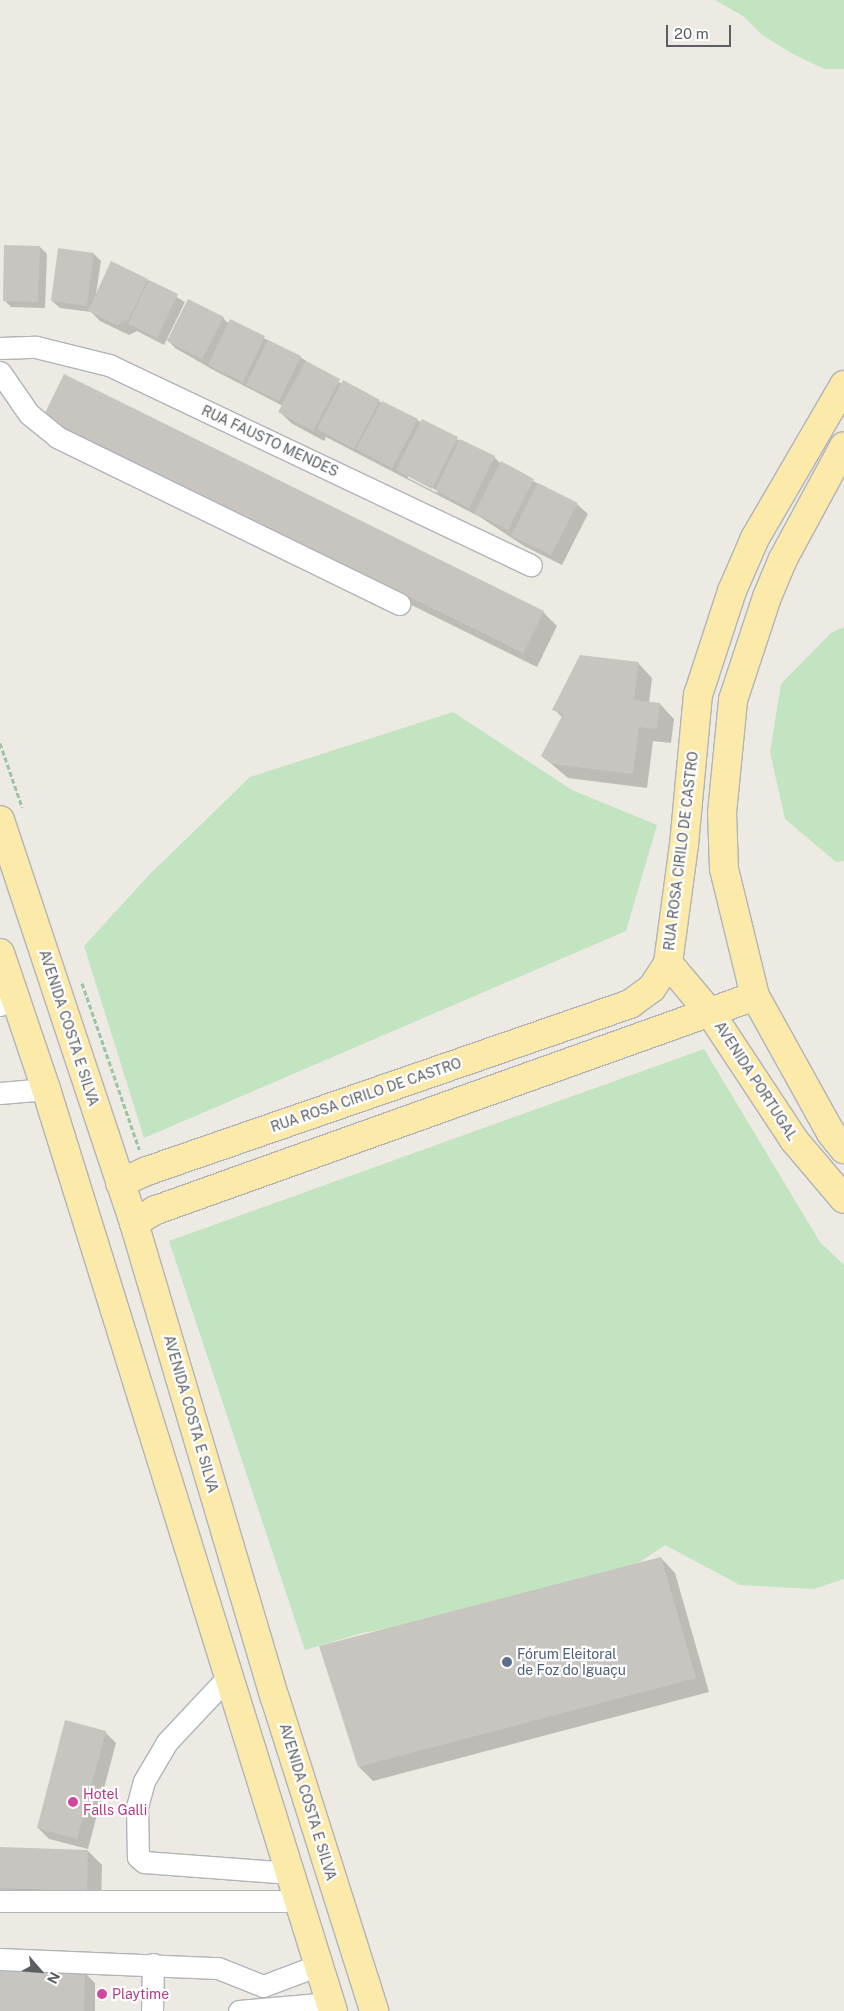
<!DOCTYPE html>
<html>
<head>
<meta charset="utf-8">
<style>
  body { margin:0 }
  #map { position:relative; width:844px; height:2011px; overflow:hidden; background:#edeae3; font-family:"Public Sans",sans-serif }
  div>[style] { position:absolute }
  .green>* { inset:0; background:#c2e4c0 }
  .shadow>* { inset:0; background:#0003 }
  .building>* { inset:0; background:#c8c5c0 }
  .path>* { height:3px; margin-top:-1.5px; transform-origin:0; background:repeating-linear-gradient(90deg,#9ac4a4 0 5px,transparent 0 7.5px) }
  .roads { filter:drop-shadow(1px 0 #b0b4b8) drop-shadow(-1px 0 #b0b4b8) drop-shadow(0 1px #b0b4b8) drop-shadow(0 -1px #b0b4b8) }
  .minor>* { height:21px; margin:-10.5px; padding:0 10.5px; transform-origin:10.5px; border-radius:10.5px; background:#fff }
  .major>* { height:28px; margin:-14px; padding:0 14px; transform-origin:14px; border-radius:14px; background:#fbeaaa }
  .dots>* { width:14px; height:14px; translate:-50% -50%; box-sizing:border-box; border:2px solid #fff; border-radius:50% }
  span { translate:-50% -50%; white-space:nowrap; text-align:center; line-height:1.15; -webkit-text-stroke:4.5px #fff; paint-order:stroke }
  .street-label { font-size:14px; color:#5b5f63 }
  .service-label { font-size:14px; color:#4e5e75 }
  .left { translate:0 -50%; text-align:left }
  .hotel-label { font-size:14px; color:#b23c85 }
  .north { position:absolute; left:15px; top:1946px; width:50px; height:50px; -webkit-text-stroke:4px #fff; paint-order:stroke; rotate:117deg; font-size:14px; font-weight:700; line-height:20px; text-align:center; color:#5b5f63 }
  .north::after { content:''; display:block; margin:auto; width:18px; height:22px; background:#5b5f63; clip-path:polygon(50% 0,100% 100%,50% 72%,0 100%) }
  .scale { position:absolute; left:666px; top:25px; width:65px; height:22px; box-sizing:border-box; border:2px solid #5b5f63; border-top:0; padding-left:6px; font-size:15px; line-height:18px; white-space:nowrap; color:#5b5f63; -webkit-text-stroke:4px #fff; paint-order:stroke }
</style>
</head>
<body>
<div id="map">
  <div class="green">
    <div style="clip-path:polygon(715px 0,844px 0,844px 69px,824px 69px,793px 54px,762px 35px,743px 16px)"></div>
    <div style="clip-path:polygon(844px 627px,844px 861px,836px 862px,785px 819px,770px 752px,781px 684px,831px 633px)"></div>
    <div style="clip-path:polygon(453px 712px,572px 790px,657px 825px,626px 931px,144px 1138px,84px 946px,150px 874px,250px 777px)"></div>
    <div style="clip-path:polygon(704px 1049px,820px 1242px,844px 1265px,844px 1579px,814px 1589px,740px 1585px,665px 1545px,593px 1594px,362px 1633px,305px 1650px,169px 1241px)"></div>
  </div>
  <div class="shadow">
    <div style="clip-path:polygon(40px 247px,47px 254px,45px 308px,11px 307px,4px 300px)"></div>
    <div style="clip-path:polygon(evenodd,94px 254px,101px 261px,96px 294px,147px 280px,185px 302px,167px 339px,223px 318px,229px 324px,231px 321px,300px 357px,342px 384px,494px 457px,501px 464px,577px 504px,588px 514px,562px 565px,524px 546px,480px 517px,326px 437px,324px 441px,291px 423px,280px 412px,283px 406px,217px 372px,175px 348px,167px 339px,164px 345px,137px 331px,129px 335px,100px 321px,91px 312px,60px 308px,52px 301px,94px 254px,408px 475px,438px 491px,437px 493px,408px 478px,408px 475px)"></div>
    <div style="clip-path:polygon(44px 416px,543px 612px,557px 626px,537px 667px,59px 431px)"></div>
    <div style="clip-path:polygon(638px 663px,652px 678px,649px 703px,660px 704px,674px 719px,671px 743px,653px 741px,647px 788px,568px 778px,542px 756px,563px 718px,554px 709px)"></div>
    <div style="clip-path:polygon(661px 1558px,675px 1573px,709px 1692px,373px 1781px,359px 1767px)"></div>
    <div style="clip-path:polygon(105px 1732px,116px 1743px,88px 1849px,49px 1839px,38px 1828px)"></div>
    <div style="clip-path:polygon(0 1848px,88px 1851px,102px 1865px,101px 1905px,0 1902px)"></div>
    <div style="clip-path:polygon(0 1972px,84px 1972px,95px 1983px,95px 2011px,0 2011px)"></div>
  </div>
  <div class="building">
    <div style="clip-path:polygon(4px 245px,40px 246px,38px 302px,3px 301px)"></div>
    <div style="clip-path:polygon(58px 248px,94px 253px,87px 306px,51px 301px)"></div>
    <div style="clip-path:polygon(111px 261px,148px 279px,128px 320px,117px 325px,88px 311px)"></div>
    <div style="clip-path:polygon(149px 280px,178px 294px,157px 338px,128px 324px)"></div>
    <div style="clip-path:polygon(188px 299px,224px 317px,202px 359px,167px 341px)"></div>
    <div style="clip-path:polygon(230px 319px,265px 336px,243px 382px,208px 365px)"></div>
    <div style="clip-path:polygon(268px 340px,301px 356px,279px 401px,246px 385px)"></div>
    <div style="clip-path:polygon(306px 361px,340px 379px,313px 431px,278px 412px)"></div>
    <div style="clip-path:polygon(64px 374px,544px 611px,523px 653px,43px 417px)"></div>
    <div style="clip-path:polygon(343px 380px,380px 400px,354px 449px,317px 429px)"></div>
    <div style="clip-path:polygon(382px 401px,418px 419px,392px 468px,356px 449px)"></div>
    <div style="clip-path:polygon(422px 419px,458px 437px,432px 489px,396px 470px)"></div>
    <div style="clip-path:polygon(460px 439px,495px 456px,469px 508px,435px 490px)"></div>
    <div style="clip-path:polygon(501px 461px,534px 479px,508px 530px,474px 513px)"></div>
    <div style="clip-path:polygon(538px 483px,578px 503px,551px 555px,511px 536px)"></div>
    <div style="clip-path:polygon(580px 655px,639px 662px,634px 700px,660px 703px,657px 729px,639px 727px,633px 774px,552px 764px,541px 756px,563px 714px,552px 710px)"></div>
    <div style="clip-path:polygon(661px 1557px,696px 1678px,358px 1767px,319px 1646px)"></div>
    <div style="clip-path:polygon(65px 1720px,106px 1731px,77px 1839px,37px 1828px)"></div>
    <div style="clip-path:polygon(0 1847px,88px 1850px,87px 1891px,0 1888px)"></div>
    <div style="clip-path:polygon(0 1970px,85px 1971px,84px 2011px,0 2011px)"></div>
  </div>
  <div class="path">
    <div style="left:0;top:743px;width:68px;rotate:71deg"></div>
    <div style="left:82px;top:983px;width:176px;rotate:71deg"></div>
  </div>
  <div class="roads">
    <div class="minor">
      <div style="left:0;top:348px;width:36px;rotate:-2deg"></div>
      <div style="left:36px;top:347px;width:75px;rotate:13.9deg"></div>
      <div style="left:109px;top:365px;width:467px;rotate:25.4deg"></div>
      <div style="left:0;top:372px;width:51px;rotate:55.4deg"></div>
      <div style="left:29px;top:414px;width:36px;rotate:39deg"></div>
      <div style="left:57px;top:437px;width:381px;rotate:26deg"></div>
      <div style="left:0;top:1005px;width:17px;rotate:-24deg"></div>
      <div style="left:0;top:1093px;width:46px;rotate:-5deg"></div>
      <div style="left:228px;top:1677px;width:89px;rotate:133.2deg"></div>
      <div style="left:167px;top:1742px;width:45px;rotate:120.5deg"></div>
      <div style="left:144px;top:1781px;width:27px;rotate:105deg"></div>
      <div style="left:137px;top:1807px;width:50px;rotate:88.9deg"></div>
      <div style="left:138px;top:1857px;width:8px;rotate:40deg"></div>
      <div style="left:144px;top:1862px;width:147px;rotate:4.3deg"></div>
      <div style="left:0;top:1901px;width:300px"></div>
      <div style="left:0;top:1959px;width:218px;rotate:2.4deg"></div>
      <div style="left:218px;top:1968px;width:48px;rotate:21.8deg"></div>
      <div style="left:263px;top:1986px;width:60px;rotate:-20.6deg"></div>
      <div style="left:152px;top:2011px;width:47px;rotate:-88.8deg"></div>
      <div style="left:239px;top:2011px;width:91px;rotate:-5deg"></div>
    </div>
    <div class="major">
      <div style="left:0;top:820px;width:425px;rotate:71.6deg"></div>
      <div style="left:134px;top:1223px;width:495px;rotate:73.5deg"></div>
      <div style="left:275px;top:1698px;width:328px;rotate:72.4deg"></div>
      <div style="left:0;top:953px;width:144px;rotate:71.3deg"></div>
      <div style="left:46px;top:1089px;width:966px;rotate:72.71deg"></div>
      <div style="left:668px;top:963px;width:67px;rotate:49.9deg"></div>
      <div style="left:711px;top:1014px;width:151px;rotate:56.6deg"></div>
      <div style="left:794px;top:1140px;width:77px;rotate:49.7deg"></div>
      <div style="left:755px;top:996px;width:157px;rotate:61deg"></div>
      <div style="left:831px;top:1133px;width:21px;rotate:51deg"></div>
      <div style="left:120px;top:1183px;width:30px;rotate:-24deg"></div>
      <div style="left:147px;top:1171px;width:511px;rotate:-19.07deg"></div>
      <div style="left:630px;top:1004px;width:27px;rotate:-36deg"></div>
      <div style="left:652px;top:988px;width:30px;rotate:-57deg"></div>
      <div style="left:668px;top:963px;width:119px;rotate:-82.3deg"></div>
      <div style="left:684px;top:845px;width:151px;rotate:-84.7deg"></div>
      <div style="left:698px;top:695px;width:109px;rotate:-71.9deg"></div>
      <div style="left:732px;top:591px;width:58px;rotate:-66.5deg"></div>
      <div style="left:755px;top:538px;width:177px;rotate:-59.8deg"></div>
      <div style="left:134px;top:1223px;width:26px;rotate:-31deg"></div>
      <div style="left:156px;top:1210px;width:636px;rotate:-19.66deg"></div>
      <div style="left:755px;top:996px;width:131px;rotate:-103.7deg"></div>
      <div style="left:724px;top:869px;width:56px;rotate:-92deg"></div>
      <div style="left:722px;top:813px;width:114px;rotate:-84.4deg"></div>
      <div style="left:733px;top:700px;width:108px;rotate:-71.7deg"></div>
      <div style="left:767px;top:597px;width:41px;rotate:-67.2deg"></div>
      <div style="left:783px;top:559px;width:128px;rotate:-61.6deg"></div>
    </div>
  </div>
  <div class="dots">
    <div style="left:507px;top:1662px;background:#5c6f8a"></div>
    <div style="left:73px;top:1802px;background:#d1479c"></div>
    <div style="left:102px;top:1994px;background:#d1479c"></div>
  </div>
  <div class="street-label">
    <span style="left:270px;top:441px;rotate:25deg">RUA FAUSTO MENDES</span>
    <span style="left:681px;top:851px;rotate:-83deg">RUA ROSA CIRILO DE CASTRO</span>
    <span style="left:69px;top:1028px;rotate:72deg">AVENIDA COSTA E SILVA</span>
    <span style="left:756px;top:1081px;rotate:57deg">AVENIDA PORTUGAL</span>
    <span style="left:366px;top:1095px;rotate:-19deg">RUA ROSA CIRILO DE CASTRO</span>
    <span style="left:191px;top:1414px;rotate:74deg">AVENIDA COSTA E SILVA</span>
    <span style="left:308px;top:1802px;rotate:73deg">AVENIDA COSTA E SILVA</span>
  </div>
  <div class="service-label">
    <span class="left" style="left:517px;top:1662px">Fórum Eleitoral<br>de Foz do Iguaçu</span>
  </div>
  <div class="hotel-label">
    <span class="left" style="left:83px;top:1802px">Hotel<br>Falls Galli</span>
    <span class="left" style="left:112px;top:1994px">Playtime</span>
  </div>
  <div class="north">N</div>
  <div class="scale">20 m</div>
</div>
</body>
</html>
